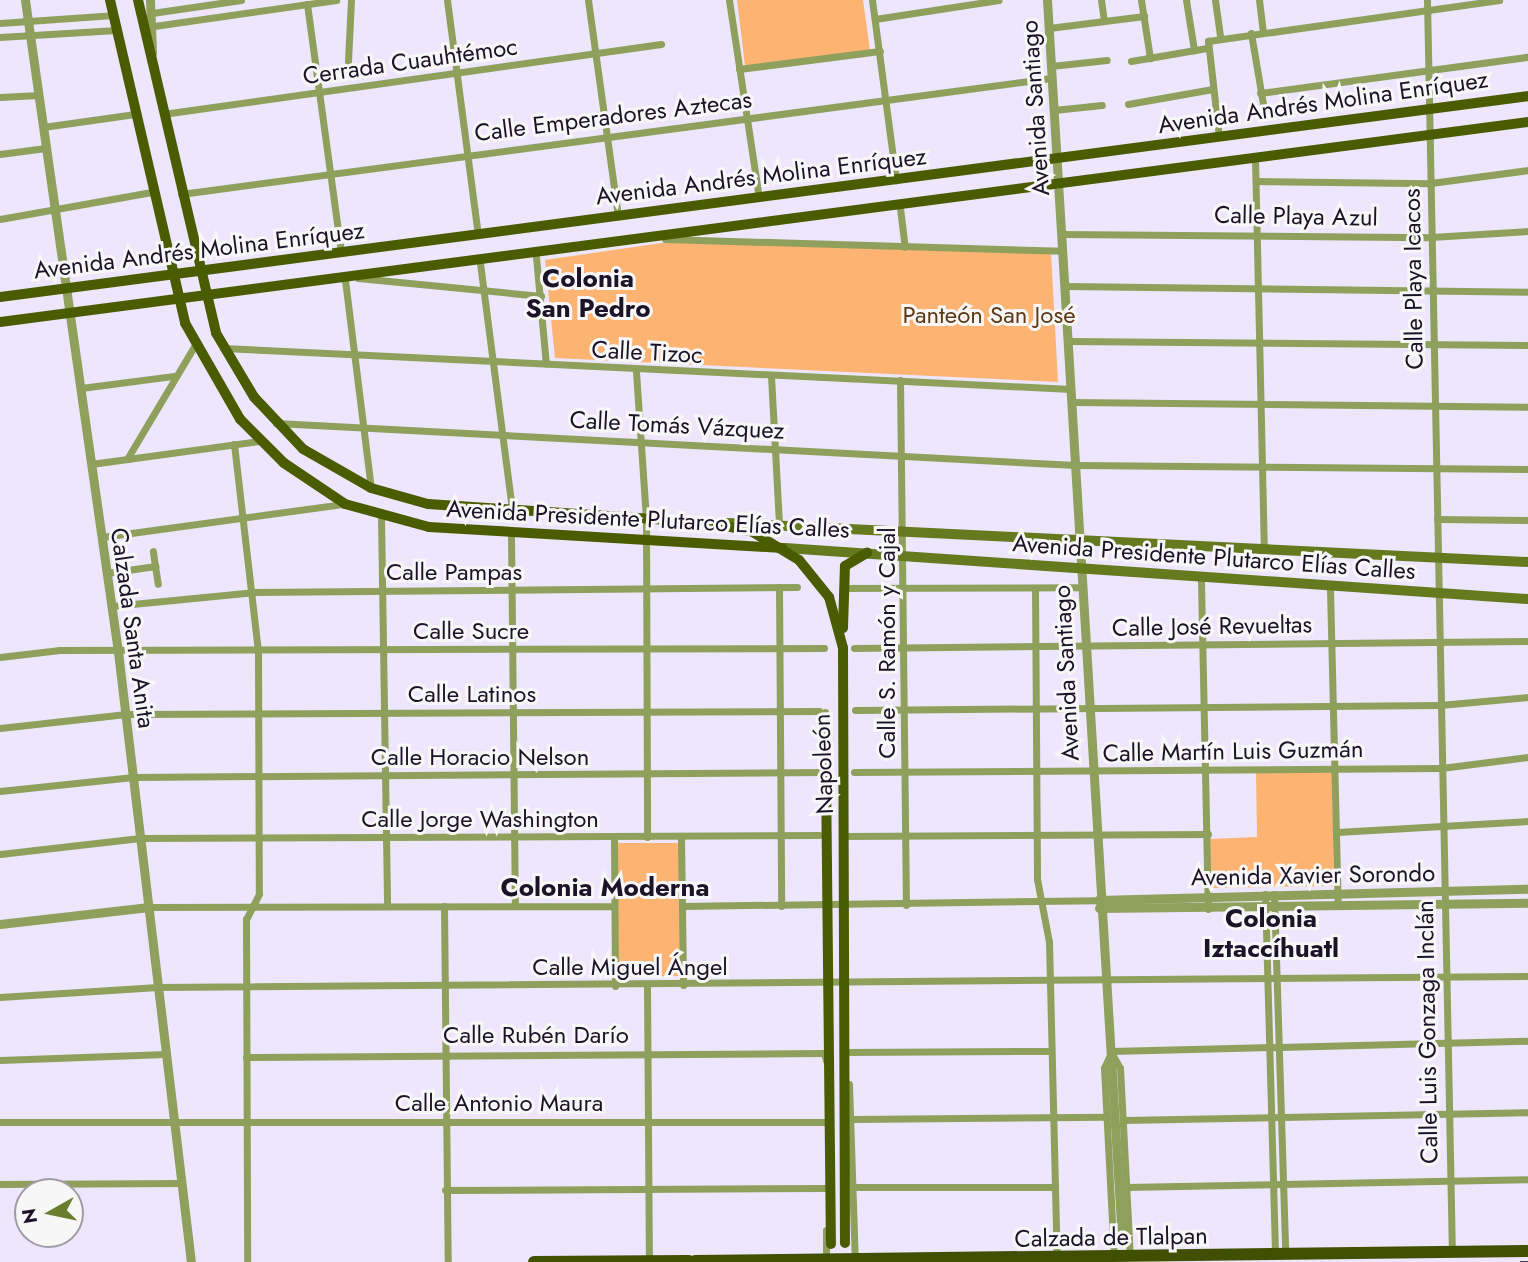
<!DOCTYPE html>
<html>
<head>
<meta charset="utf-8">
<style>
  body { margin:0 }
  #map { position:relative; width:1528px; height:1262px; overflow:hidden; background:#ede6fd; font-family:Jost,sans-serif }
  div>[style] { position:absolute }
  .green>* { inset:0; background:#fdb372 }
  .minor>* { height:7px; margin:-3.5px; padding:0 3.5px; transform-origin:3.5px; border-radius:3.5px; background:#8ea05b }
  .tertiary>* { height:9px; margin:-4.5px; padding:0 4.5px; transform-origin:4.5px; border-radius:4.5px; background:#8ea05b }
  .secondary>* { height:10px; margin:-5px; padding:0 5px; transform-origin:5px; border-radius:5px; background:#65791f }
  .primary>* { height:10px; margin:-5px; padding:0 5px; transform-origin:5px; border-radius:5px; background:#4b5c00 }
  .trunk>* { height:12px; margin:-6px; padding:0 6px; transform-origin:6px; border-radius:6px; background:#404f00 }
  .rail>* { height:2.5px; margin-top:-1.25px; transform-origin:0; background:repeating-linear-gradient(90deg,#473f54 0 9px,transparent 0 18px) }
  span { translate:-50% -50%; white-space:nowrap; text-align:center; line-height:1.15; -webkit-text-stroke:6px #f7f7f7; paint-order:stroke }
  .street-label { font-size:24px; color:#1b1327 }
  .park-label { font-size:24px; color:#5e3915 }
  .neighbourhood-label { font-size:26px; color:#1b1327; font-weight:700 }
  .north { position:absolute; left:14px; top:1178px; width:70px; height:70px; box-sizing:border-box; background:#f7f7f7; border:2px solid #9f9ca4; border-radius:50%; rotate:261deg; font-size:19px; font-weight:700; line-height:28px; text-align:center; color:#1b1327 }
  .north::after { content:''; display:block; margin:auto; width:24px; height:32px; background:#6a7d2c; clip-path:polygon(50% 0,100% 100%,50% 72%,0 100%) }
</style>
</head>
<body>
<div id="map">
  <div class="green">
    <div style="clip-path:polygon(737px 0,863px 0,870px 50px,745px 66px)"></div>
    <div style="clip-path:polygon(675px 241px,1051px 253px,1058px 382px,555px 358px,545px 260px)"></div>
    <div style="clip-path:polygon(1332px 771px,1334px 886px,1211px 888px,1210px 839px,1257px 837px,1256px 772px)"></div>
    <div style="clip-path:polygon(618px 843px,679px 843px,682px 976px,618px 977px)"></div>
  </div>
  <div class="minor">
    <div style="left:447px;top:0;width:237px;rotate:82.5deg"></div>
    <div style="left:588px;top:0;width:218px;rotate:82.1deg"></div>
    <div style="left:729px;top:0;width:200px;rotate:81.4deg"></div>
    <div style="left:872px;top:0;width:182px;rotate:82.4deg"></div>
    <div style="left:1101px;top:0;width:21px;rotate:82deg"></div>
    <div style="left:1141px;top:0;width:59px;rotate:81.2deg"></div>
    <div style="left:1186px;top:0;width:51px;rotate:80.9deg"></div>
    <div style="left:1215px;top:0;width:37px;rotate:82deg"></div>
    <div style="left:1259px;top:0;width:31px;rotate:83deg"></div>
    <div style="left:1427px;top:0;width:1252px;rotate:88.86deg"></div>
    <div style="left:307px;top:4px;width:251px;rotate:82.2deg"></div>
    <div style="left:152px;top:13px;width:90px;rotate:-8.3deg"></div>
    <div style="left:875px;top:19px;width:125px;rotate:-8.7deg"></div>
    <div style="left:0;top:23px;width:113px;rotate:-4deg"></div>
    <div style="left:154px;top:26px;width:184px;rotate:-8.1deg"></div>
    <div style="left:1049px;top:28px;width:96px;rotate:-7.2deg"></div>
    <div style="left:1251px;top:33px;width:72px;rotate:80.4deg"></div>
    <div style="left:0;top:37px;width:117px;rotate:-3.4deg"></div>
    <div style="left:348px;top:61px;width:61px;rotate:-87.2deg"></div>
    <div style="left:1131px;top:61px;width:77px;rotate:-9.7deg"></div>
    <div style="left:1051px;top:66px;width:56px;rotate:-6.1deg"></div>
    <div style="left:739px;top:69px;width:142px;rotate:-7.3deg"></div>
    <div style="left:1260px;top:93px;width:270px;rotate:-7.7deg"></div>
    <div style="left:0;top:97px;width:39px;rotate:-3deg"></div>
    <div style="left:1128px;top:104px;width:86px;rotate:-10deg"></div>
    <div style="left:1054px;top:110px;width:48px;rotate:-5.9deg"></div>
    <div style="left:163px;top:114px;width:503px;rotate:-8deg"></div>
    <div style="left:43px;top:127px;width:93px;rotate:-8deg"></div>
    <div style="left:1219px;top:137px;width:97px;rotate:-96.5deg"></div>
    <div style="left:1208px;top:41px;width:294px;rotate:-8deg"></div>
    <div style="left:0;top:154px;width:46px;rotate:-7.4deg"></div>
    <div style="left:1255px;top:158px;width:389px;rotate:88.7deg"></div>
    <div style="left:1256px;top:181px;width:175px;rotate:0.7deg"></div>
    <div style="left:1431px;top:183px;width:98px;rotate:-7.6deg"></div>
    <div style="left:181px;top:194px;width:878px;rotate:-7.59deg"></div>
    <div style="left:900px;top:208px;width:39px;rotate:83deg"></div>
    <div style="left:0;top:219px;width:154px;rotate:-10.1deg"></div>
    <div style="left:1062px;top:234px;width:369px;rotate:0.5deg"></div>
    <div style="left:1431px;top:237px;width:97px;rotate:-3.5deg"></div>
    <div style="left:665px;top:239px;width:398px;rotate:1.7deg"></div>
    <div style="left:536px;top:257px;width:107px;rotate:84.7deg"></div>
    <div style="left:480px;top:263px;width:249px;rotate:82.6deg"></div>
    <div style="left:358px;top:278px;width:184px;rotate:5.6deg"></div>
    <div style="left:345px;top:280px;width:210px;rotate:82.9deg"></div>
    <div style="left:1065px;top:286px;width:463px;rotate:0.7deg"></div>
    <div style="left:1069px;top:341px;width:459px;rotate:0.5deg"></div>
    <div style="left:223px;top:348px;width:849px;rotate:2.77deg"></div>
    <div style="left:636px;top:372px;width:147px;rotate:86.1deg"></div>
    <div style="left:646px;top:519px;width:318px;rotate:89.8deg"></div>
    <div style="left:771px;top:376px;width:148px;rotate:86.9deg"></div>
    <div style="left:900px;top:380px;width:525px;rotate:89.35deg"></div>
    <div style="left:81px;top:388px;width:94px;rotate:-7.4deg"></div>
    <div style="left:1072px;top:402px;width:456px;rotate:0.6deg"></div>
    <div style="left:276px;top:423px;width:801px;rotate:3.01deg"></div>
    <div style="left:1076px;top:465px;width:452px;rotate:0.5deg"></div>
    <div style="left:234px;top:444px;width:209px;rotate:83.4deg"></div>
    <div style="left:258px;top:652px;width:242px;rotate:89.8deg"></div>
    <div style="left:259px;top:894px;width:28px;rotate:117deg"></div>
    <div style="left:246px;top:919px;width:343px;rotate:89.8deg"></div>
    <div style="left:127px;top:459px;width:133px;rotate:-59.2deg"></div>
    <div style="left:91px;top:464px;width:171px;rotate:-7.8deg"></div>
    <div style="left:381px;top:517px;width:389px;rotate:89.1deg"></div>
    <div style="left:1437px;top:519px;width:91px;rotate:0.6deg"></div>
    <div style="left:511px;top:534px;width:372px;rotate:89.4deg"></div>
    <div style="left:102px;top:537px;width:244px;rotate:-7.8deg"></div>
    <div style="left:155px;top:566px;width:18px;rotate:81deg"></div>
    <div style="left:107px;top:573px;width:49px;rotate:-8.3deg"></div>
    <div style="left:155px;top:566px;width:15px;rotate:-98deg"></div>
    <div style="left:1201px;top:581px;width:328px;rotate:88.8deg"></div>
    <div style="left:779px;top:587px;width:319px;rotate:89.6deg"></div>
    <div style="left:843px;top:588px;width:238px;rotate:-0.2deg"></div>
    <div style="left:1035px;top:588px;width:291px;rotate:89.6deg"></div>
    <div style="left:1037px;top:879px;width:64px;rotate:79.2deg"></div>
    <div style="left:1049px;top:942px;width:317px;rotate:88.6deg"></div>
    <div style="left:1330px;top:589px;width:317px;rotate:88.6deg"></div>
    <div style="left:112px;top:606px;width:144px;rotate:-5.6deg"></div>
    <div style="left:255px;top:592px;width:542px;rotate:-0.53deg"></div>
    <div style="left:854px;top:648px;width:674px;rotate:-0.6deg"></div>
    <div style="left:0;top:657px;width:60px;rotate:-6.7deg"></div>
    <div style="left:60px;top:650px;width:764px;rotate:-0.15deg"></div>
    <div style="left:855px;top:710px;width:585px;rotate:-0.49deg"></div>
    <div style="left:1440px;top:705px;width:88px;rotate:-5.2deg"></div>
    <div style="left:0;top:728px;width:127px;rotate:-6.3deg"></div>
    <div style="left:126px;top:714px;width:693px;rotate:-0.25deg"></div>
    <div style="left:854px;top:772px;width:587px;rotate:-0.39deg"></div>
    <div style="left:1441px;top:768px;width:88px;rotate:-7.2deg"></div>
    <div style="left:0;top:791px;width:134px;rotate:-6deg"></div>
    <div style="left:133px;top:777px;width:693px;rotate:-0.41deg"></div>
    <div style="left:826px;top:772px;width:60px;rotate:-91deg"></div>
    <div style="left:1337px;top:832px;width:191px;rotate:-3.3deg"></div>
    <div style="left:847px;top:836px;width:361px;rotate:-0.3deg"></div>
    <div style="left:614px;top:837px;width:149px;rotate:89.6deg"></div>
    <div style="left:681px;top:837px;width:148px;rotate:89.2deg"></div>
    <div style="left:0;top:854px;width:141px;rotate:-6.5deg"></div>
    <div style="left:140px;top:838px;width:679px;rotate:-0.25deg"></div>
    <div style="left:1265px;top:894px;width:361px;rotate:88.4deg"></div>
    <div style="left:1274px;top:894px;width:360px;rotate:88.2deg"></div>
    <div style="left:444px;top:906px;width:356px;rotate:89.4deg"></div>
    <div style="left:682px;top:906px;width:416px;rotate:-0.8deg"></div>
    <div style="left:149px;top:907px;width:465px;rotate:-0.1deg"></div>
    <div style="left:647px;top:985px;width:276px;rotate:89.6deg"></div>
    <div style="left:0;top:997px;width:158px;rotate:-3.6deg"></div>
    <div style="left:158px;top:987px;width:1370px;rotate:-0.46deg"></div>
    <div style="left:1111px;top:1051px;width:417px;rotate:-1.4deg"></div>
    <div style="left:848px;top:1052px;width:203px;rotate:-0.3deg"></div>
    <div style="left:1111px;top:1052px;width:18px;rotate:61deg"></div>
    <div style="left:1120px;top:1068px;width:189px;rotate:87deg"></div>
    <div style="left:1110px;top:1055px;width:14px;rotate:115deg"></div>
    <div style="left:1104px;top:1068px;width:190px;rotate:87deg"></div>
    <div style="left:246px;top:1057px;width:578px;rotate:-0.4deg"></div>
    <div style="left:824px;top:1053px;width:8px;rotate:76deg"></div>
    <div style="left:0;top:1060px;width:166px;rotate:-2.1deg"></div>
    <div style="left:849px;top:1084px;width:177px;rotate:88.1deg"></div>
    <div style="left:853px;top:1119px;width:254px;rotate:-0.5deg"></div>
    <div style="left:1123px;top:1120px;width:405px;rotate:-1.1deg"></div>
    <div style="left:0;top:1122px;width:825px"></div>
    <div style="left:0;top:1184px;width:181px;rotate:-0.3deg"></div>
    <div style="left:855px;top:1187px;width:200px"></div>
    <div style="left:1127px;top:1187px;width:401px;rotate:-1.1deg"></div>
    <div style="left:445px;top:1190px;width:381px;rotate:-0.3deg"></div>
    <div style="left:826px;top:1230px;width:30px;rotate:90deg"></div>
  </div>
  <div class="tertiary">
    <div style="left:25px;top:0;width:659px;rotate:81.88deg"></div>
    <div style="left:118px;top:652px;width:614px;rotate:83.18deg"></div>
    <div style="left:150px;top:0;width:53px;rotate:87.8deg"></div>
    <div style="left:1047px;top:0;width:1244px;rotate:86.54deg"></div>
    <div style="left:1098px;top:900px;width:430px;rotate:-1.5deg"></div>
    <div style="left:1099px;top:908px;width:429px;rotate:-0.7deg"></div>
    <div style="left:0;top:924px;width:150px;rotate:-6.5deg"></div>
  </div>
  <div class="secondary">
    <div style="left:728px;top:523px;width:801px;rotate:2.79deg"></div>
    <div style="left:785px;top:548px;width:745px;rotate:3.93deg"></div>
  </div>
  <div class="primary">
    <div style="left:110px;top:0;width:332px;rotate:76.9deg"></div>
    <div style="left:185px;top:323px;width:111px;rotate:60.2deg"></div>
    <div style="left:240px;top:419px;width:62px;rotate:45deg"></div>
    <div style="left:284px;top:463px;width:73px;rotate:33.9deg"></div>
    <div style="left:345px;top:504px;width:87px;rotate:15.3deg"></div>
    <div style="left:429px;top:527px;width:354px;rotate:3.4deg"></div>
    <div style="left:138px;top:0;width:342px;rotate:76.8deg"></div>
    <div style="left:216px;top:333px;width:74px;rotate:59.3deg"></div>
    <div style="left:254px;top:397px;width:71px;rotate:46.7deg"></div>
    <div style="left:303px;top:449px;width:78px;rotate:29.8deg"></div>
    <div style="left:371px;top:488px;width:59px;rotate:15.7deg"></div>
    <div style="left:428px;top:504px;width:285px;rotate:3.8deg"></div>
    <div style="left:712px;top:523px;width:40px;rotate:12deg"></div>
    <div style="left:751px;top:531px;width:56px;rotate:31.1deg"></div>
    <div style="left:799px;top:560px;width:48px;rotate:51deg"></div>
    <div style="left:829px;top:597px;width:53px;rotate:74.6deg"></div>
    <div style="left:843px;top:648px;width:595px;rotate:89.81deg"></div>
    <div style="left:0;top:297px;width:1541px;rotate:-7.49deg"></div>
    <div style="left:0;top:322px;width:1541px;rotate:-7.46deg"></div>
    <div style="left:843px;top:628px;width:62px;rotate:-88.2deg"></div>
    <div style="left:845px;top:566px;width:26px;rotate:-31deg"></div>
    <div style="left:826px;top:772px;width:472px;rotate:89.4deg"></div>
  </div>
  <div class="trunk">
    <div style="left:695px;top:1261px;width:833px;rotate:-0.69deg"></div>
    <div style="left:534px;top:1262px;width:155px;rotate:-0.4deg"></div>
  </div>
  <div class="rail">
    <div style="left:1520px;top:1262px;width:8px"></div>
  </div>
  <div class="street-label">
    <span style="left:410px;top:61px;rotate:-8deg">Cerrada Cuauhtémoc</span>
    <span style="left:1323px;top:102px;rotate:-8deg">Avenida Andrés Molina Enríquez</span>
    <span style="left:1035px;top:108px;rotate:-94deg">Avenida Santiago</span>
    <span style="left:613px;top:116px;rotate:-7deg">Calle Emperadores Aztecas</span>
    <span style="left:761px;top:176px;rotate:-7deg">Avenida Andrés Molina Enríquez</span>
    <span style="left:1296px;top:216px;rotate:1deg">Calle Playa Azul</span>
    <span style="left:199px;top:250px;rotate:-7deg">Avenida Andrés Molina Enríquez</span>
    <span style="left:1413px;top:279px;rotate:-91deg">Calle Playa Icacos</span>
    <span style="left:647px;top:352px;rotate:3deg">Calle Tizoc</span>
    <span style="left:677px;top:425px;rotate:3deg">Calle Tomás Vázquez</span>
    <span style="left:648px;top:519px;rotate:3deg">Avenida Presidente Plutarco Elías Calles</span>
    <span style="left:1214px;top:557px;rotate:4deg">Avenida Presidente Plutarco Elías Calles</span>
    <span style="left:454px;top:572px">Calle Pampas</span>
    <span style="left:1212px;top:626px;rotate:-1deg">Calle José Revueltas</span>
    <span style="left:133px;top:628px;rotate:82deg">Calzada Santa Anita</span>
    <span style="left:471px;top:631px">Calle Sucre</span>
    <span style="left:887px;top:643px;rotate:-90deg">Calle S. Ramón y Cajal</span>
    <span style="left:1066px;top:673px;rotate:-93deg">Avenida Santiago</span>
    <span style="left:472px;top:694px">Calle Latinos</span>
    <span style="left:1233px;top:751px;rotate:-1deg">Calle Martín Luis Guzmán</span>
    <span style="left:480px;top:757px">Calle Horacio Nelson</span>
    <span style="left:823px;top:764px;rotate:-92deg">Napoleón</span>
    <span style="left:480px;top:819px">Calle Jorge Washington</span>
    <span style="left:1313px;top:875px;rotate:-1deg">Avenida Xavier Sorondo</span>
    <span style="left:630px;top:967px">Calle Miguel Ángel</span>
    <span style="left:1427px;top:1032px;rotate:-91deg">Calle Luis Gonzaga Inclán</span>
    <span style="left:536px;top:1035px">Calle Rubén Darío</span>
    <span style="left:499px;top:1103px">Calle Antonio Maura</span>
    <span style="left:1111px;top:1237px;rotate:-1deg">Calzada de Tlalpan</span>
  </div>
  <div class="park-label">
    <span style="left:989px;top:315px">Panteón San José</span>
  </div>
  <div class="neighbourhood-label">
    <span style="left:588px;top:294px">Colonia<br>San Pedro</span>
    <span style="left:605px;top:888px">Colonia Moderna</span>
    <span style="left:1271px;top:934px">Colonia<br>Iztaccíhuatl</span>
  </div>
  <div class="north">N</div>
</div>
</body>
</html>
